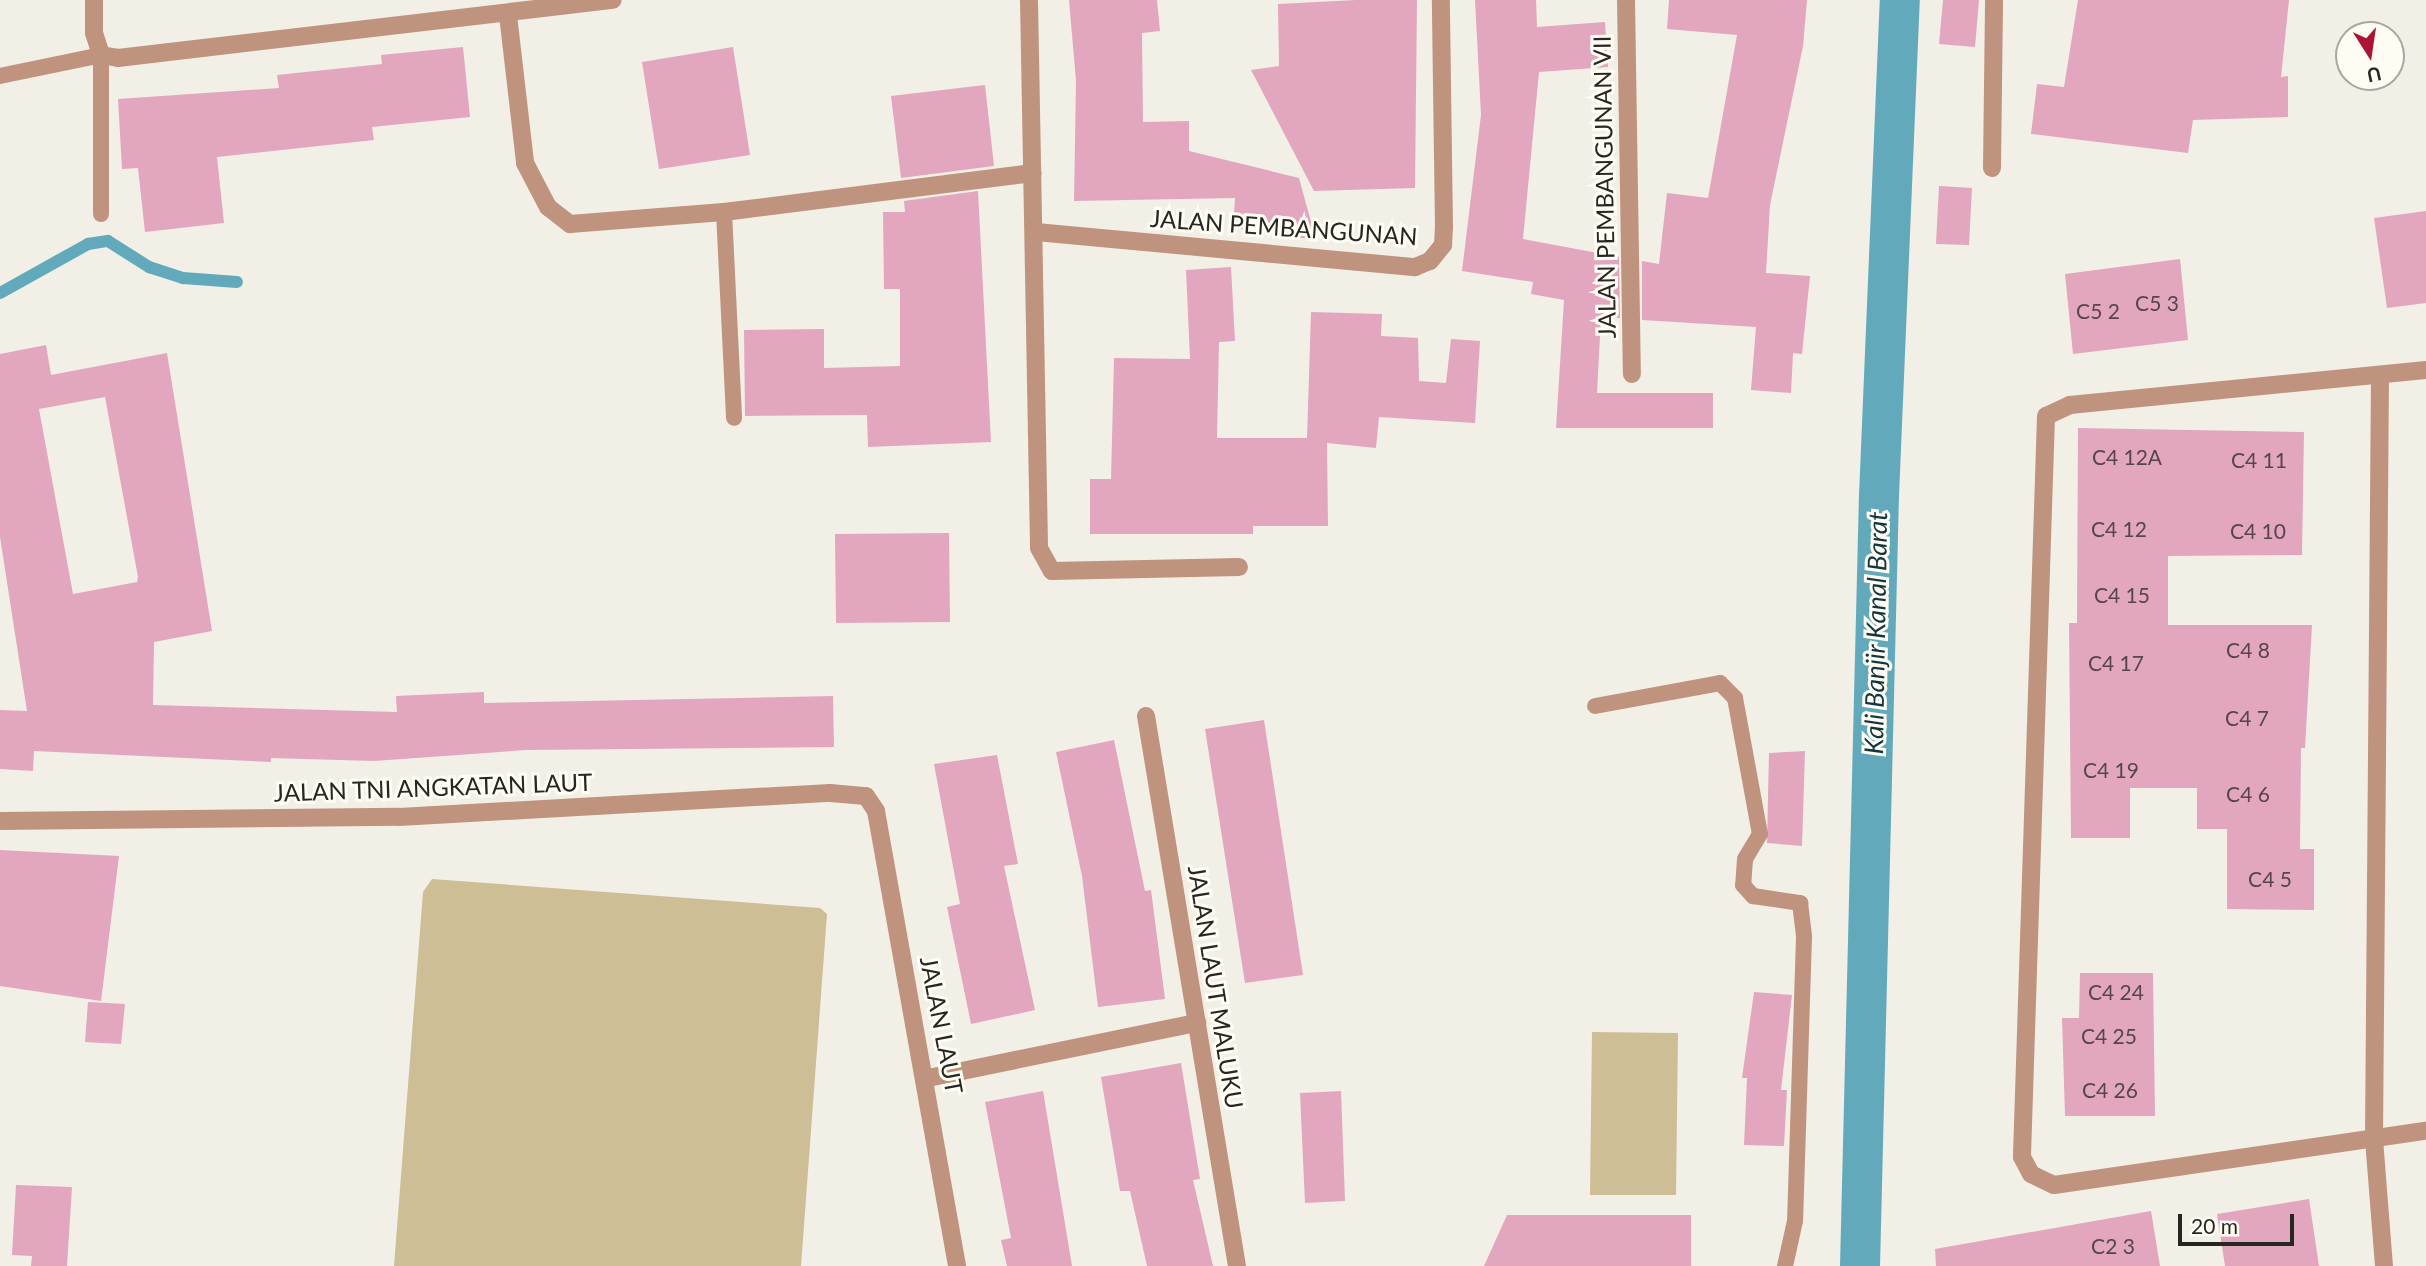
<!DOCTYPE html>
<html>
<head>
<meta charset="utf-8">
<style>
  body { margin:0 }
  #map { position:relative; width:2426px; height:1266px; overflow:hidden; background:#f2efe7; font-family:Lato,sans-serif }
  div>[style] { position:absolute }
  .green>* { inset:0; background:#cebe96 }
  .stream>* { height:12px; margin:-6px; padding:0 6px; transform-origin:6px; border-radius:6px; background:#62aabb }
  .canal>* { height:40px; margin:-20px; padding:0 20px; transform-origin:20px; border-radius:20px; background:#62aabb }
  .building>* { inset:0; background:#e2a6bf }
  .lane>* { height:16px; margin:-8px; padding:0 8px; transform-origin:8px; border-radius:8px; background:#c0937f }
  .street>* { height:18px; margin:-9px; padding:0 9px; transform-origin:9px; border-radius:9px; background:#c0937f }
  span { translate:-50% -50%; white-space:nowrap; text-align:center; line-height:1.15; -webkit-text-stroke:6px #fffcf4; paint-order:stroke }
  .number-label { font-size:21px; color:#56464a }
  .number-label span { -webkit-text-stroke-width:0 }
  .street-label { font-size:24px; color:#272623 }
  .water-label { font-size:26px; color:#13363e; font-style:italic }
  .north { position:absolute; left:2335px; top:21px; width:70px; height:70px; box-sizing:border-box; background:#fffcf4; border:2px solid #a9a6a0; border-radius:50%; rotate:168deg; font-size:19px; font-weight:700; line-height:28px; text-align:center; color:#272623 }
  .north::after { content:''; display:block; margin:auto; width:24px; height:32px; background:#ab1434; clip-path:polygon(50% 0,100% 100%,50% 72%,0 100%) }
  .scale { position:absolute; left:2178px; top:1214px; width:116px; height:32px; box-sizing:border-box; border:4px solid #272623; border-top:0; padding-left:9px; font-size:21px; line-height:24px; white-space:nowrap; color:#272623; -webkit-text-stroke:5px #fffcf4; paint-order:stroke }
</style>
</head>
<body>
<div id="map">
  <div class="green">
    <div style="clip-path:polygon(432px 879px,820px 908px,827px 914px,801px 1266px,394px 1266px,423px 892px)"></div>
    <div style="clip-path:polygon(1592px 1032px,1678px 1033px,1676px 1195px,1590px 1195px)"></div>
  </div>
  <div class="stream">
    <div style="left:0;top:293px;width:101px;rotate:-29.1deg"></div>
    <div style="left:88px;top:244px;width:20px;rotate:-9deg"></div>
    <div style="left:108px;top:241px;width:49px;rotate:32.4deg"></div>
    <div style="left:149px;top:267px;width:36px;rotate:18deg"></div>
    <div style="left:183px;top:278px;width:54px;rotate:4.2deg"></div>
  </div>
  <div class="canal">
    <div style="left:1860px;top:1266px;width:770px;rotate:-88.59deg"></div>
    <div style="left:1879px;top:496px;width:496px;rotate:-87.6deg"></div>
  </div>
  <div class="building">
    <div style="clip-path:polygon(1069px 0,1157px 0,1160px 31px,1142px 33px,1143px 122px,1189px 121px,1189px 151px,1299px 178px,1316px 240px,1233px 228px,1235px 198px,1074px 201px,1076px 81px)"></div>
    <div style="clip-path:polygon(1356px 0,1417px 0,1415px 188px,1314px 191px,1251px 70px,1279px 66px,1278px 4px)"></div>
    <div style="clip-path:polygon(1475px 0,1536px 0,1537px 27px,1605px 22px,1608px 67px,1539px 72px,1523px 239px,1619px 257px,1620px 318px,1601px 317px,1597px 393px,1713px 393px,1713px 428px,1556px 428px,1564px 300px,1531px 294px,1533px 282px,1462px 271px,1481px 115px)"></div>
    <div style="clip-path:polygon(1669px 0,1807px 0,1803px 46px,1770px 205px,1766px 273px,1810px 276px,1802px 354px,1793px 353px,1791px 393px,1751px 390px,1756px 327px,1642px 320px,1642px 261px,1659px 264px,1667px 193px,1708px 198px,1737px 35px,1667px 29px)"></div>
    <div style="clip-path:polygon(1943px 0,1979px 0,1975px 47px,1939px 44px)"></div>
    <div style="clip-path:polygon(2078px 0,2289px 0,2281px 77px,2288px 76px,2288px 117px,2193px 120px,2188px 153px,2031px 134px,2037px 84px,2064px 87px)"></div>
    <div style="clip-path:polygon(463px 47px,470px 117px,372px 127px,374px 140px,217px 157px,224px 223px,145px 232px,138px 168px,122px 169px,118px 99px,279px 88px,277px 75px,382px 64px,381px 55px)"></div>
    <div style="clip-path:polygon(733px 47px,750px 155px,659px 169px,642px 62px)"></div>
    <div style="clip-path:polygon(985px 85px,994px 166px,901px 178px,891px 96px)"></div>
    <div style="clip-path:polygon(1939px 186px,1972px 188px,1969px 245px,1936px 244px)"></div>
    <div style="clip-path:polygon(978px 191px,991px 442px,868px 447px,867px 415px,745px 416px,744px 330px,824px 329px,824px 368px,900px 366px,900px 289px,884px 289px,883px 212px,905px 212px,904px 201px)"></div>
    <div style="clip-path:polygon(2426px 211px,2426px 303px,2387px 308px,2374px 218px)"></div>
    <div style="clip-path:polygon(2180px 259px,2188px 340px,2073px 354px,2065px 274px)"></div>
    <div style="clip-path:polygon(1231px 267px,1235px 341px,1219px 342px,1217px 438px,1307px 438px,1311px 312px,1382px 314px,1381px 336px,1418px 338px,1419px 381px,1446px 383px,1451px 339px,1480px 341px,1475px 423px,1379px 417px,1376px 448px,1327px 443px,1328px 526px,1253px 526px,1253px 534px,1090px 534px,1090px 479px,1111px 479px,1114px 358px,1190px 359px,1186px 270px)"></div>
    <div style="clip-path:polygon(evenodd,46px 345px,51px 375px,167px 353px,212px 631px,154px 642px,153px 705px,397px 712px,396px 696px,484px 692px,484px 703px,833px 696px,834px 747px,526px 750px,374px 761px,271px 758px,271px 762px,34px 751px,33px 771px,0 769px,0 710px,27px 711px,0 537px,0 354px,46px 345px,105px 397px,138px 577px,137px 582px,73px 594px,39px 409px,105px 397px)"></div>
    <div style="clip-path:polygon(2078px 428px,2304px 432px,2302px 555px,2168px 556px,2168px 625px,2312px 625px,2305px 748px,2301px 748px,2300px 849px,2314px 849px,2314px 910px,2227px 909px,2227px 829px,2197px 829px,2197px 788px,2130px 788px,2130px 838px,2071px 838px,2069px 623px,2077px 623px)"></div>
    <div style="clip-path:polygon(949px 533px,950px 622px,836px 623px,835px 534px)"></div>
    <div style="clip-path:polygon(1264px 720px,1303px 975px,1245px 983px,1205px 729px)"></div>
    <div style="clip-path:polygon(1114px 740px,1145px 891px,1151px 890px,1165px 999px,1098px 1007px,1082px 876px,1056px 752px)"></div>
    <div style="clip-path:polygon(1805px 751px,1802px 846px,1767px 843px,1769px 753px)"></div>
    <div style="clip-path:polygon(997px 755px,1018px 864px,1004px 866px,1035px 1010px,971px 1024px,947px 907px,960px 904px,934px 764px)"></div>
    <div style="clip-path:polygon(0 850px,119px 856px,101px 1001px,0 986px)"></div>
    <div style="clip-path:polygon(2080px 973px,2153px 973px,2155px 1116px,2065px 1116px,2062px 1018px,2079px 1018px)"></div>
    <div style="clip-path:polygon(1754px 992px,1792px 995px,1781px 1090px,1787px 1090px,1784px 1146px,1744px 1145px,1747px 1078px,1742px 1078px)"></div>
    <div style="clip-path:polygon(88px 1002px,125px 1004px,121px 1044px,85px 1042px)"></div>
    <div style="clip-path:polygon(1181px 1063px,1200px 1179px,1193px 1180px,1213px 1266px,1147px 1266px,1130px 1191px,1120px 1191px,1101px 1077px)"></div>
    <div style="clip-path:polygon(1043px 1091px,1072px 1266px,1007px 1266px,1001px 1240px,1011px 1238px,985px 1102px)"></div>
    <div style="clip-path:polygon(1341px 1091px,1345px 1201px,1305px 1203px,1300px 1093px)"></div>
    <div style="clip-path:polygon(16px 1185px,72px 1187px,67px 1266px,31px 1266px,32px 1256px,12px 1255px)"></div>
    <div style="clip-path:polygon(2309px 1199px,2319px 1266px,2225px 1266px,2217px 1214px)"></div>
    <div style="clip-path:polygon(2151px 1211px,2160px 1266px,1936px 1266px,1935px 1249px)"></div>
    <div style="clip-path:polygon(1507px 1215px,1691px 1215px,1691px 1266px,1484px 1266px)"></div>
  </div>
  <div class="lane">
    <div style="left:0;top:76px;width:103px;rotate:-11.7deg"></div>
    <div style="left:101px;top:55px;width:159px;rotate:90deg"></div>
    <div style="left:724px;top:212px;width:206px;rotate:87.2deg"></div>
    <div style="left:1595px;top:706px;width:127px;rotate:-10.4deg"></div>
    <div style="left:1720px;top:683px;width:21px;rotate:45deg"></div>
    <div style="left:1735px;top:698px;width:138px;rotate:79.6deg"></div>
    <div style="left:1760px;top:834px;width:29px;rotate:121deg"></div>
    <div style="left:1745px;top:859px;width:26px;rotate:94deg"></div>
    <div style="left:1743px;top:885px;width:15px;rotate:48deg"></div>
    <div style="left:1753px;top:896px;width:48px;rotate:8.5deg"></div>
    <div style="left:1800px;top:903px;width:34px;rotate:83deg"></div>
    <div style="left:1804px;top:937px;width:284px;rotate:91.8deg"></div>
    <div style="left:1795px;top:1221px;width:46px;rotate:102.5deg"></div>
  </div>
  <div class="street">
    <div style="left:94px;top:0;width:33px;rotate:90deg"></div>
    <div style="left:94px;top:33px;width:23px;rotate:72deg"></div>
    <div style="left:101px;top:55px;width:17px;rotate:10deg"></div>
    <div style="left:118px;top:58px;width:498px;rotate:-6.7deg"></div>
    <div style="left:1029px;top:0;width:548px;rotate:88.95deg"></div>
    <div style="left:1039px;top:548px;width:26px;rotate:61deg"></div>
    <div style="left:1052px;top:571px;width:187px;rotate:-1.2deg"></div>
    <div style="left:1626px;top:0;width:374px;rotate:89.1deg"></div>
    <div style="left:508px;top:15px;width:149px;rotate:83.4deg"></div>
    <div style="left:525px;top:163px;width:50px;rotate:62.4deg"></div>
    <div style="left:548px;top:207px;width:28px;rotate:38deg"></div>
    <div style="left:570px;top:224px;width:154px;rotate:-4.5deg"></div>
    <div style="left:724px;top:212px;width:311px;rotate:-7.2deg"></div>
    <div style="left:1992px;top:168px;width:168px;rotate:-89.3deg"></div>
    <div style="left:1036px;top:232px;width:381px;rotate:5.3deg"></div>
    <div style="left:1415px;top:267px;width:16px;rotate:-22deg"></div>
    <div style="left:1430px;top:261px;width:21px;rotate:-51deg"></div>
    <div style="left:1443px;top:245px;width:17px;rotate:-87deg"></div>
    <div style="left:1444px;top:228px;width:228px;rotate:-90.8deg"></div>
    <div style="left:2426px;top:370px;width:358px;rotate:174.4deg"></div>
    <div style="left:2070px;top:405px;width:26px;rotate:155deg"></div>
    <div style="left:2046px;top:416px;width:741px;rotate:91.86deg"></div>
    <div style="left:2022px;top:1157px;width:19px;rotate:62deg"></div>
    <div style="left:2031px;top:1174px;width:25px;rotate:26deg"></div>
    <div style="left:2054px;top:1185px;width:376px;rotate:-8.3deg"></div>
    <div style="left:2380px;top:375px;width:764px;rotate:90.45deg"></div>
    <div style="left:2374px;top:1139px;width:127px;rotate:85.5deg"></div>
    <div style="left:1146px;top:716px;width:557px;rotate:80.61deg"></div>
    <div style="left:0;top:821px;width:399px;rotate:-0.6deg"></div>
    <div style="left:399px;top:817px;width:432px;rotate:-3.2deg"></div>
    <div style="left:830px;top:793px;width:36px;rotate:5deg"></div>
    <div style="left:866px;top:796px;width:18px;rotate:56deg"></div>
    <div style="left:876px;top:811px;width:462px;rotate:79.9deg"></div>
    <div style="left:928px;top:1078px;width:275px;rotate:-11.6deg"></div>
  </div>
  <div class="number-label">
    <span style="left:2157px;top:303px">C5 3</span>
    <span style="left:2098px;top:311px">C5 2</span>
    <span style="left:2127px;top:457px">C4 12A</span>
    <span style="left:2259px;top:460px">C4 11</span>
    <span style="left:2119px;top:529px">C4 12</span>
    <span style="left:2258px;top:531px">C4 10</span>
    <span style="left:2122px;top:595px">C4 15</span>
    <span style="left:2248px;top:650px">C4 8</span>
    <span style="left:2116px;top:663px">C4 17</span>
    <span style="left:2247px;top:718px">C4 7</span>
    <span style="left:2111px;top:770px">C4 19</span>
    <span style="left:2248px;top:794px">C4 6</span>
    <span style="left:2270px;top:879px">C4 5</span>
    <span style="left:2116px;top:992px">C4 24</span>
    <span style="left:2109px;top:1036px">C4 25</span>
    <span style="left:2110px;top:1090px">C4 26</span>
    <span style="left:2113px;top:1246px">C2 3</span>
  </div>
  <div class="street-label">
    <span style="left:1604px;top:187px;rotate:-91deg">JALAN PEMBANGUNAN VII</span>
    <span style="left:1284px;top:227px;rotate:4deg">JALAN PEMBANGUNAN</span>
    <span style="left:433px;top:787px;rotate:-2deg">JALAN TNI ANGKATAN LAUT</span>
    <span style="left:1216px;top:987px;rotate:81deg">JALAN LAUT MALUKU</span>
    <span style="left:942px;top:1025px;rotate:79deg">JALAN LAUT</span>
  </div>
  <div class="water-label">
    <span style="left:1876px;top:633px;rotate:-89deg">Kali Banjir Kanal Barat</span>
  </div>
  <div class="north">U</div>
  <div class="scale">20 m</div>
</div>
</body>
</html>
